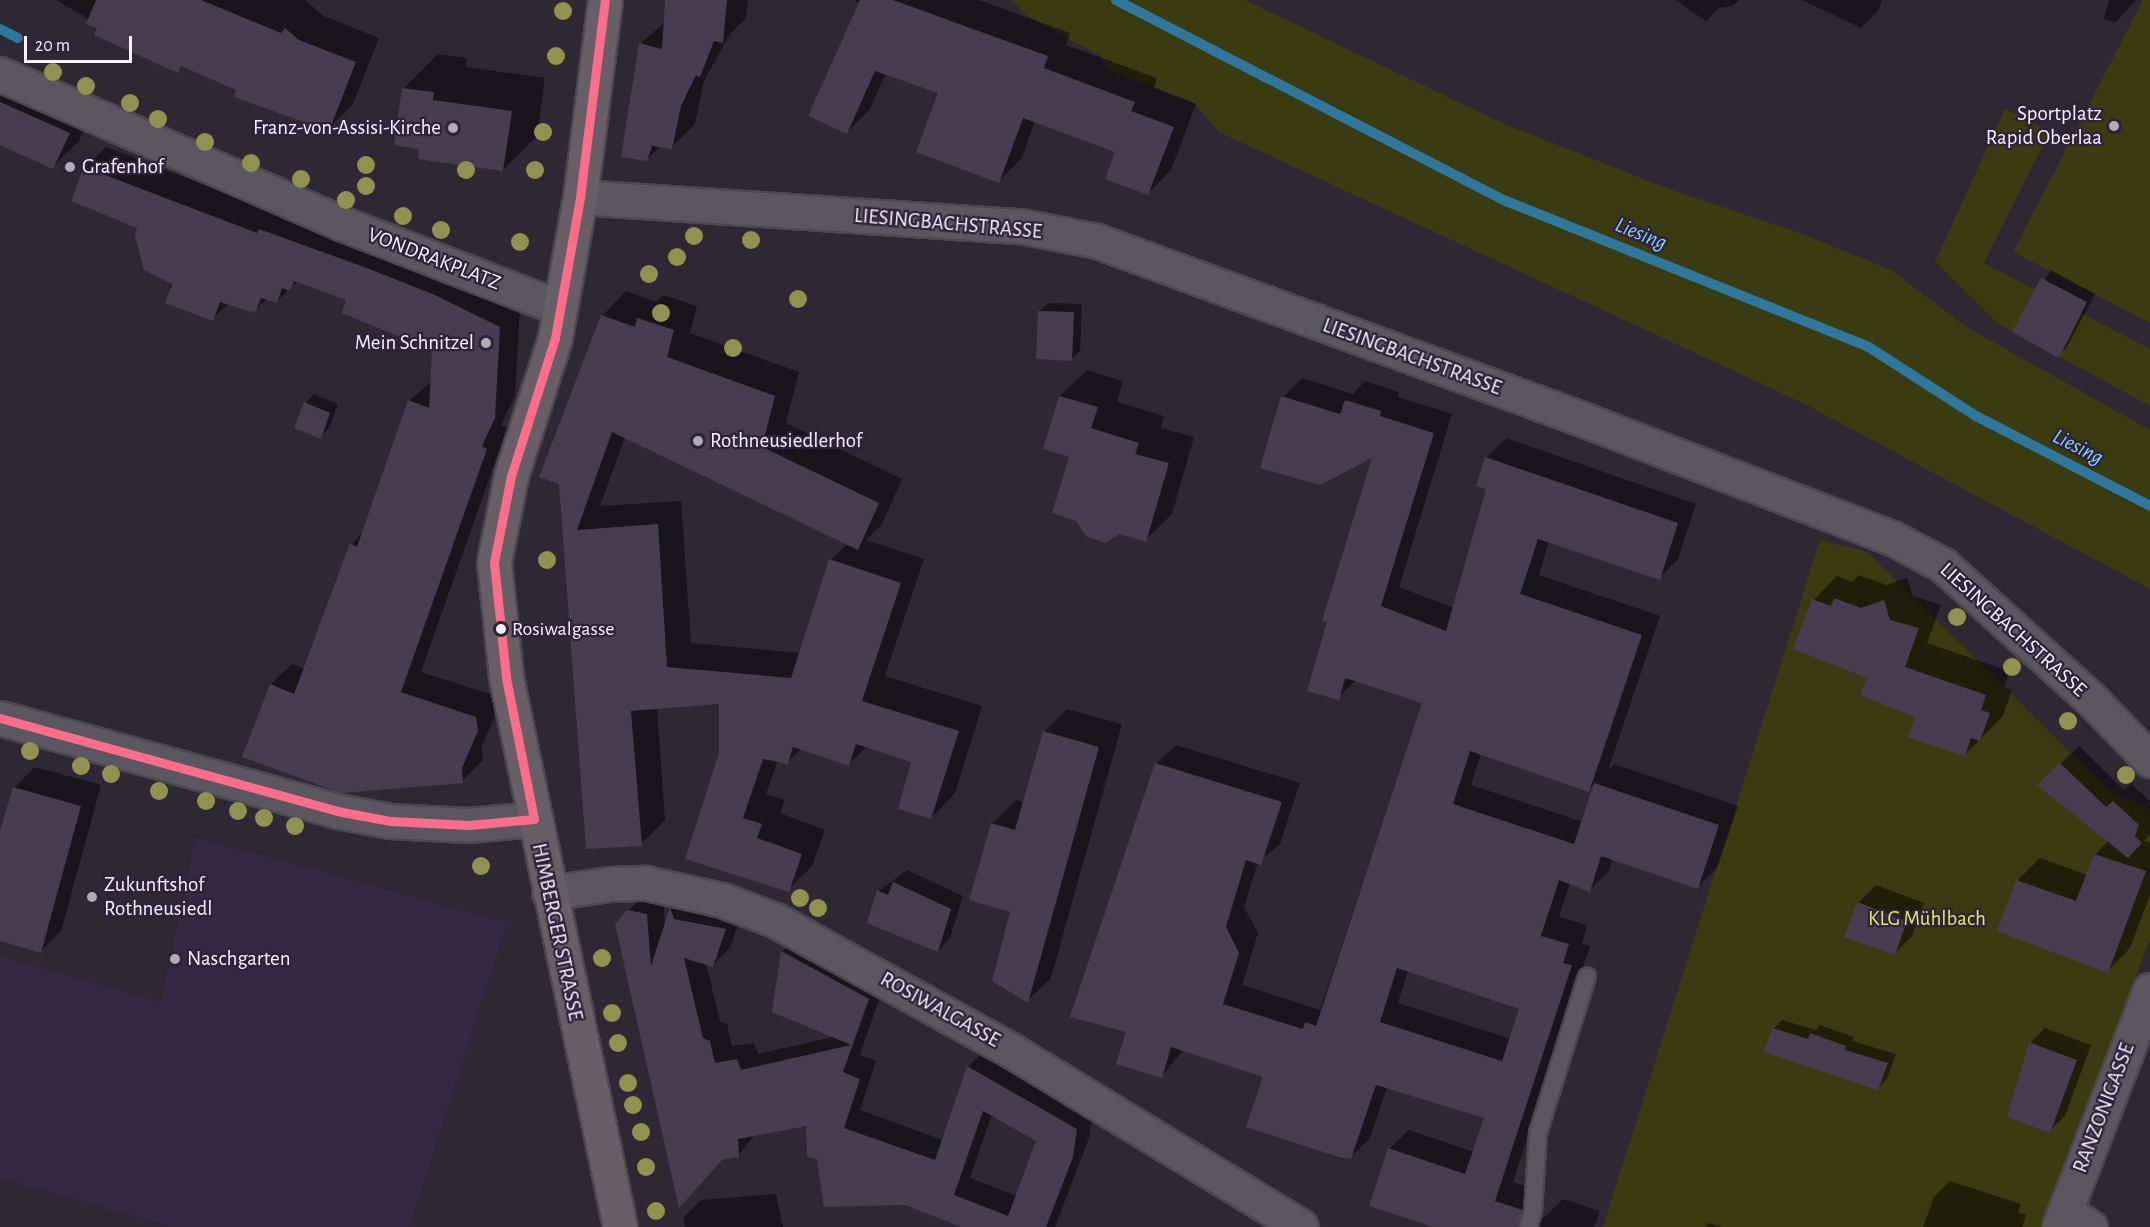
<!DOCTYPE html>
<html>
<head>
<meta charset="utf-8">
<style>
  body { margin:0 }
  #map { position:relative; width:2150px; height:1227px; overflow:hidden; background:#2e2835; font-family:"Alegreya Sans",sans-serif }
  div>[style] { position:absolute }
  .built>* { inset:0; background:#342943 }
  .green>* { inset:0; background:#3b3b12 }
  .shadow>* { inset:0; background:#0007 }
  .stream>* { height:10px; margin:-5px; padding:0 5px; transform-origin:5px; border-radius:5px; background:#2f789d }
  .building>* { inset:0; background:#463d51 }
  .roads { filter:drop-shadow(2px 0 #4c4751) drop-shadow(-2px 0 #4c4751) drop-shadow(0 2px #4c4751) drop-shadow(0 -2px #4c4751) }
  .lane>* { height:16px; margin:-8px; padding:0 8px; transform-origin:8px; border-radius:8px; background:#5b5760 }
  .street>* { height:33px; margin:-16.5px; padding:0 16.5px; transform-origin:16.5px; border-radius:16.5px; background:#5b5760 }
  .primary>* { height:33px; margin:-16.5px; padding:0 16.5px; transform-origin:16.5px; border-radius:16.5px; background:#675e66 }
  .bus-1>* { height:9px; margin:-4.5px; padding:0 4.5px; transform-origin:4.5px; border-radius:4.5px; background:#fb6d88 }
  .trees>* { width:18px; height:18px; margin:-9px; border-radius:50%; background:#929250 }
  .dots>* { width:16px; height:16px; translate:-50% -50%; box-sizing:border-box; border:3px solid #2d233a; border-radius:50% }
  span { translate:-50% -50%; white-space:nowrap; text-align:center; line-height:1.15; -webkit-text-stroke:4.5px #2d233a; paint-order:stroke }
  .bus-label { font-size:20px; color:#f6f1fe }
  .left { translate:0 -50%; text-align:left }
  .poi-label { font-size:21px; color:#f6f1fe }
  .right { translate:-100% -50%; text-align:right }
  .street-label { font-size:21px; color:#f6f1fe }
  .park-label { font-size:21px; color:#e4e967 }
  .water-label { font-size:22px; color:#89d1f9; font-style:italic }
  .scale { position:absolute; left:24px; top:36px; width:108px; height:27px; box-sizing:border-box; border:3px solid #f6f1fe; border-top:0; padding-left:8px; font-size:18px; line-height:21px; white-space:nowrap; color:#f6f1fe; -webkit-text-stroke:4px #2d233a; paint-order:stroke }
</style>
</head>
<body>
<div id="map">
  <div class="built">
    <div style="clip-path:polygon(196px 838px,507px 923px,409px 1227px,173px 1227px,0 1178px,0 956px,161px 1002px)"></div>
  </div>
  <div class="green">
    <div style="clip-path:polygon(1012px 0,1245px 0,1502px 123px,1669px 189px,1800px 233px,1891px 270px,1968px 328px,2150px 430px,2150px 589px,1803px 403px,1221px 133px,1191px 101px,1106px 69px,1102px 57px,1026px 15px)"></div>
    <div style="clip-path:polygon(2143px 0,2150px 0,2150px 323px,2013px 252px)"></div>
    <div style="clip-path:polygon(2005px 109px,2050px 131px,1984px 263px,2150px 349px,2150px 406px,1997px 323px,1935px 262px)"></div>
    <div style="clip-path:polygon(1820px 540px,1867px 552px,2111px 792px,2150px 809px,2150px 938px,2043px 1227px,1603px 1227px)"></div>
  </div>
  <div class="shadow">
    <div style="clip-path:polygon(56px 0,305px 0,324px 16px,379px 38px,353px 104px,328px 129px,183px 65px,178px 71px)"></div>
    <div style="clip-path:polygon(668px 0,748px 0,746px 18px,730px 34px,704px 81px,695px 124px,672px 147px,661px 146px,647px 159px,640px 44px,666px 21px)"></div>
    <div style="clip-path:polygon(853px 0,979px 0,1070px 33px,1066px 45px,1157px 78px,1154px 88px,1196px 104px,1171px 170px,1148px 193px,1117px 152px,1035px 121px,1022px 158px,999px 181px,940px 93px,886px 73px,870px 109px,847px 132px,860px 3px)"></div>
    <div style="clip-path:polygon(1675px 0,1739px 0,1733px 6px,1719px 8px,1706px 21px)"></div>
    <div style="clip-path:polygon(1802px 0,1882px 0,1878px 11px,1861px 28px)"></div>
    <div style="clip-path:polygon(2109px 0,2136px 0,2115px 23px,2104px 19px)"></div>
    <div style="clip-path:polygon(438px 54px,467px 58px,466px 67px,545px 78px,537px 136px,503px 170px,421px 148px,404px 88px)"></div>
    <div style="clip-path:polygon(0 64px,95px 107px,79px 141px,53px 167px,0 143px)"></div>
    <div style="clip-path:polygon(106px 147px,520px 307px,515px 396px,501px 425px,507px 428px,421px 672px,496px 696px,498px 709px,482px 746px,483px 760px,462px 781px,271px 684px,292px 664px,305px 669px,352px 544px,363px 532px,409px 401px,432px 381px,433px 349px,348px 299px,298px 281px,276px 302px,267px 299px,254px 311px,229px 303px,212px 319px,167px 302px,171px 282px,139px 227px,85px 168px)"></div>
    <div style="clip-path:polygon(2051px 270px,2095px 294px,2067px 347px,2058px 356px,2014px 331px)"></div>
    <div style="clip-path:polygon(evenodd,626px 291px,656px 302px,663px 295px,697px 306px,690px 333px,799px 372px,786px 423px,902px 479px,882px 524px,866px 540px,924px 559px,885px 676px,982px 706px,955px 793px,931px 818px,913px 761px,867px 746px,849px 764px,802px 748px,788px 762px,778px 760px,766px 794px,785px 800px,780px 813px,825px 830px,812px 866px,788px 890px,687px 858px,720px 753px,721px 703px,657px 708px,665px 820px,641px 844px,561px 483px,602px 316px,626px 291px,625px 437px,848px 543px,831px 560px,800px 653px,691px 643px,681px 501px,600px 506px,625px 437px)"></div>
    <div style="clip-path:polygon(1048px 303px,1082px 304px,1080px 351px,1071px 359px,1039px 312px)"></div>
    <div style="clip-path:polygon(1087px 370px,1123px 381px,1117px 402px,1164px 416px,1161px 428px,1194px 437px,1172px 514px,1145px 540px,1071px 456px,1045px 448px,1060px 396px)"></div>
    <div style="clip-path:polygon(evenodd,1302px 378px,1353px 394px,1365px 381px,1399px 392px,1398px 397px,1452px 414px,1399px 587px,1454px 608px,1488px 488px,1478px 485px,1487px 457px,1506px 438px,1696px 504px,1678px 559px,1659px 578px,1549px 541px,1539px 575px,1660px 616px,1608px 771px,1614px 764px,1738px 806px,1717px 868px,1697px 887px,1613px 859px,1609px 871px,1590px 890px,1570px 883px,1559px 917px,1587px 925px,1582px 944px,1590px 946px,1513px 1182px,1541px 1191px,1536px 1209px,1544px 1218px,1563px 1199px,1600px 1211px,1594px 1227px,1439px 1227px,1389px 1149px,1409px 1130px,1474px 1152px,1486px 1117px,1387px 1087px,1370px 1138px,1351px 1157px,1265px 1076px,1183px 1050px,1162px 1076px,1128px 1031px,1156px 764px,1176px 745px,1300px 783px,1280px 844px,1258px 862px,1244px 907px,1258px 933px,1242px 985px,1320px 1010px,1424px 702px,1356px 680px,1338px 698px,1375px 454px,1283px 397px,1302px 378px,1481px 754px,1589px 790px,1595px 783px,1583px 822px,1471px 785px,1481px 754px,1302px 378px,1408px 971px,1521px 1008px,1511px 1039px,1398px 1003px,1408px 971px)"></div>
    <div style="clip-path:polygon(314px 394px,338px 404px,329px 428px,320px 437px,305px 403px)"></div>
    <div style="clip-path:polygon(1859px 575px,1886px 585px,1907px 578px,1913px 596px,1941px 605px,1927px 643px,2009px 671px,2004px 687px,2012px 690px,2003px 716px,1965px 755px,1869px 677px,1814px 600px,1837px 576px,1852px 582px)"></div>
    <div style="clip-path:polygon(1067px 709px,1122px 724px,1051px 978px,1027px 1001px,992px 824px,1016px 800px,1024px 802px,1044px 732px)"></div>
    <div style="clip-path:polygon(2079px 746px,2124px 790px,2131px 784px,2150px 801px,2150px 834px,2144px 841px,2150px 843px,2150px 895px,2130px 948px,2108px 971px,2017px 881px,2040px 858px,2087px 875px,2095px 855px,2109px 840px,2057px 767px)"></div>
    <div style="clip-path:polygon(35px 767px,101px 785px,61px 931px,40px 952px,0 939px,0 837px,15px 787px)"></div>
    <div style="clip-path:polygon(907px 870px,963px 896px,950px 938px,938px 951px,879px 891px)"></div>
    <div style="clip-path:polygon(1876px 885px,1924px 903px,1912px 936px,1894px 954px,1858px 903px)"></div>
    <div style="clip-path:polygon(evenodd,687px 892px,742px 912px,730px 948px,713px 965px,706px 963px,720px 1021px,727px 1024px,732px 1046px,754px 1043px,758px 1054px,834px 1037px,782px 952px,799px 935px,885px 982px,860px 1055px,876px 1061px,860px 1110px,943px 1140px,968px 1067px,985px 1050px,1093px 1112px,1089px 1138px,1055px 1227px,965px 1227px,818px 1158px,807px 1125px,755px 1134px,739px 1155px,723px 1158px,628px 911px,646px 894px,663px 897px,665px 925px,671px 908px,687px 892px,992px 1114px,1038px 1140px,1017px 1196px,970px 1178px,992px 1114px)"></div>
    <div style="clip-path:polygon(1782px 1020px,1816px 1030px,1820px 1025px,1854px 1037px,1852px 1041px,1896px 1054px,1887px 1079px,1878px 1088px,1766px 1051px,1774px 1028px)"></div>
    <div style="clip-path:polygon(2045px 1028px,2091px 1045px,2065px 1116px,2049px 1131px,2030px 1043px)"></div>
    <div style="clip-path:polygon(1950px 1181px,2021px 1204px,2018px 1212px,2026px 1215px,2022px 1227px,1923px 1227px,1934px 1197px)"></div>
    <div style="clip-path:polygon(776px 1194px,783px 1227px,685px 1227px,683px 1218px,701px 1200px)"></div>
    <div style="clip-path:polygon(1709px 1223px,1722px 1227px,1705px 1227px)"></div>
  </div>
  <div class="stream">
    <div style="left:1116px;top:0;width:439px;rotate:27.3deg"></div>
    <div style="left:1506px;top:201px;width:389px;rotate:21.9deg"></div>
    <div style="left:1867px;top:346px;width:130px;rotate:32.7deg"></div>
    <div style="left:1976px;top:416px;width:196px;rotate:27.3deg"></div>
    <div style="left:0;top:29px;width:20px;rotate:27deg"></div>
  </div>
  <div class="building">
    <div style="clip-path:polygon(96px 0,201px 0,281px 33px,285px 28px,299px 40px,356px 62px,329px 131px,234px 97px,236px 90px,181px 66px,178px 73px,94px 35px,97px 28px,86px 24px)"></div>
    <div style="clip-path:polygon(665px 0,727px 0,723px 43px,714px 41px,700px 77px,696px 75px,681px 106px,672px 149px,652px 146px,647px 161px,621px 157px,639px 43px,662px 49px)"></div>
    <div style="clip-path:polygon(860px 0,893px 0,1048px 56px,1044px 68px,1135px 102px,1131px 111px,1174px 127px,1148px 195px,1105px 179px,1115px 152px,1023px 118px,999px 183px,916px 152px,938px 93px,875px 71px,847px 134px,808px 116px)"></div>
    <div style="clip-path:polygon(402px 88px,434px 92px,433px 100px,512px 111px,503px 171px,418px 159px,419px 149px,394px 145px)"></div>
    <div style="clip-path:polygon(0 102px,70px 133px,53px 169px,0 145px)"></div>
    <div style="clip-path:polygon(84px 167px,257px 233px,259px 229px,364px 267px,435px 295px,500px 327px,495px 418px,482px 446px,487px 449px,401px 692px,476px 717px,478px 731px,462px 768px,463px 783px,341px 793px,242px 757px,270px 684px,294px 694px,350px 543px,357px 547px,408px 400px,429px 408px,432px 350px,342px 313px,346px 300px,294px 281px,290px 291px,282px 288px,277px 303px,261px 298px,255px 313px,220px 302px,213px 321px,165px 303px,172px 284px,144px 270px,135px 236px,137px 228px,71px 201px)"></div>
    <div style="clip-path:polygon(2041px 278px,2087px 302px,2059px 358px,2012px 332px)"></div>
    <div style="clip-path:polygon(1038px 311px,1074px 312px,1072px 361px,1036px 359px)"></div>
    <div style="clip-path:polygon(601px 315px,635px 327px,637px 318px,674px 330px,667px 357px,775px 396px,762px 447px,879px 503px,858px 550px,612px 432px,577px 530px,658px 524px,667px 667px,791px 678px,829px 559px,901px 583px,862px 701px,959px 731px,931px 819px,898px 809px,911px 762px,856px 744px,849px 766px,793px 747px,788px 764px,763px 759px,743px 818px,762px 824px,757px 838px,802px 854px,789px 892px,685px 859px,719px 753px,719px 704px,631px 711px,642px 846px,586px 849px,559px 484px,539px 477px)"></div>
    <div style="clip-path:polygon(1059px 396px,1098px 407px,1091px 428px,1139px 443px,1135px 454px,1169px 463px,1146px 542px,1120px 534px,1105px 543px,1086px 536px,1076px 521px,1052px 513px,1069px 457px,1043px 449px)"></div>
    <div style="clip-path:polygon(evenodd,1281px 396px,1340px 414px,1345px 400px,1381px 411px,1380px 416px,1434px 433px,1381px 606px,1446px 631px,1486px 489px,1476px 486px,1485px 457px,1678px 523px,1660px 580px,1538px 539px,1520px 594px,1642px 635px,1589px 792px,1470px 751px,1453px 804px,1574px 844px,1594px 783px,1719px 825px,1698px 889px,1601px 856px,1590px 892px,1559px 880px,1541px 936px,1569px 944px,1563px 963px,1572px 965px,1495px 1201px,1523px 1210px,1518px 1227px,1434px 1227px,1369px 1206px,1388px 1148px,1465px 1174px,1484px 1118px,1376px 1085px,1351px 1159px,1339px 1157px,1246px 1127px,1263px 1077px,1171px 1047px,1162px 1078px,1116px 1064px,1126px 1032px,1070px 1017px,1155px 763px,1282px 802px,1261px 865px,1246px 860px,1226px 927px,1239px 953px,1223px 1004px,1303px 1029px,1305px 1022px,1316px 1026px,1422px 703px,1345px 678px,1339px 700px,1307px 691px,1327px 622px,1322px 621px,1372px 458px,1320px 485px,1260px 468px,1281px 396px,1397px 968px,1519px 1009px,1502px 1061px,1380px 1022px,1397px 968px)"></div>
    <div style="clip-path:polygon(304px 402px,330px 413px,321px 439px,294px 428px)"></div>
    <div style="clip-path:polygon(1834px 598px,1861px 608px,1884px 600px,1890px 620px,1919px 628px,1905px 667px,1986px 695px,1981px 710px,1990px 713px,1980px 741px,1971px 738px,1965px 756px,1908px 737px,1915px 717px,1860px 695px,1867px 678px,1793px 649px,1812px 599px,1831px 606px)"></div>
    <div style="clip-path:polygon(1043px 731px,1099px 747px,1028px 1003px,992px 981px,1010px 912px,969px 900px,991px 823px,1015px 830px)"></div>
    <div style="clip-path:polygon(2060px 763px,2106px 807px,2113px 801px,2139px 825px,2135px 836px,2142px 843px,2128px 858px,2037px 785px)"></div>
    <div style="clip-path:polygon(13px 787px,81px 806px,41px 953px,0 941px,0 831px)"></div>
    <div style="clip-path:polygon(2094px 854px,2146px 871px,2108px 973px,1997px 931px,2016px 880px,2076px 901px)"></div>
    <div style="clip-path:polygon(893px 882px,951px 909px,938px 952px,867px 923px,877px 890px,888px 895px)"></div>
    <div style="clip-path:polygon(1857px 902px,1907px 921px,1895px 955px,1844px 937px)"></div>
    <div style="clip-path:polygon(evenodd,670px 907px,674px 919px,726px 929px,713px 967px,684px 958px,703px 1038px,710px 1041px,715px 1063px,737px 1059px,741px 1070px,851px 1045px,772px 1012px,781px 951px,869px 999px,843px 1072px,860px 1079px,844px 1128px,935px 1160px,967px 1066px,1077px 1129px,1073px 1157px,1046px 1227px,961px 1227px,905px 1205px,824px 1207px,817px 1159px,807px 1157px,806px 1126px,738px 1139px,739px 1157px,722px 1160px,679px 1208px,615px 924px,627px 910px,647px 914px,651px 966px,670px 907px,983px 1111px,1036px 1141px,1008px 1216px,954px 1195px,983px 1111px)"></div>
    <div style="clip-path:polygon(1772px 1028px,1808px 1039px,1810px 1033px,1846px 1046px,1845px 1050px,1888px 1063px,1878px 1090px,1764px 1052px)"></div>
    <div style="clip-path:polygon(2029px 1042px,2077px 1060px,2050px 1133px,2007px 1117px)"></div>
  </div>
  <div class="roads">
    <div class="lane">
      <div style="left:1528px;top:1227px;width:16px;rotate:-72deg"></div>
      <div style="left:1533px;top:1212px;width:79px;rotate:-86.4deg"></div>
      <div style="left:1538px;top:1133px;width:164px;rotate:-72.6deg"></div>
    </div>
    <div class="street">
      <div style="left:0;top:74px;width:372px;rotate:23.6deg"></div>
      <div style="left:341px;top:223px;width:235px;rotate:21.2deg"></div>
      <div style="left:580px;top:197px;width:441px;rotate:3.8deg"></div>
      <div style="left:1020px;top:226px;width:78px;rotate:11deg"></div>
      <div style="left:1097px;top:241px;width:517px;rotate:20.15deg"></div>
      <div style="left:1582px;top:419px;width:332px;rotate:21deg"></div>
      <div style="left:1892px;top:538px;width:58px;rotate:27.9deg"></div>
      <div style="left:1943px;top:565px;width:200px;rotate:42.2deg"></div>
      <div style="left:2091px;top:699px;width:85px;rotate:46deg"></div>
      <div style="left:0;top:718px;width:350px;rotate:15.4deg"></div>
      <div style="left:337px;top:811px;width:54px;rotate:10.7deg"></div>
      <div style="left:390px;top:821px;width:79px;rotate:2.9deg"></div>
      <div style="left:469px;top:825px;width:65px;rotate:-5.3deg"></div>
      <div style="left:549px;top:893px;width:61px;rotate:-8.5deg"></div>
      <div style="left:609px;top:884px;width:37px;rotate:-2deg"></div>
      <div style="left:646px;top:883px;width:78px;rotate:12.6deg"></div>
      <div style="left:722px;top:900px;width:57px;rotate:20.7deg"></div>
      <div style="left:775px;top:920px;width:271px;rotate:28.9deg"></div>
      <div style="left:1012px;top:1051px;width:338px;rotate:31.3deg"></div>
      <div style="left:2065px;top:1211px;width:30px;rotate:33deg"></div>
      <div style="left:2059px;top:1227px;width:254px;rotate:-69deg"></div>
    </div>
    <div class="primary">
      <div style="left:605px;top:0;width:199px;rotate:97.2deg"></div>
      <div style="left:580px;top:197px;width:143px;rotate:100.1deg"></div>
      <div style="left:555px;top:338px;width:145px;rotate:107.7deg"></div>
      <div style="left:511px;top:476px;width:88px;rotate:101.2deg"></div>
      <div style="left:494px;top:562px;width:116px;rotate:84deg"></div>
      <div style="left:506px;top:677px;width:562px;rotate:78.29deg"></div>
    </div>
  </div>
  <div class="bus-1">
    <div style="left:0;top:718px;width:350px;rotate:15.4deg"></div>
    <div style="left:337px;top:811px;width:54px;rotate:10.7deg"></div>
    <div style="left:390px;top:821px;width:79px;rotate:2.9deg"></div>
    <div style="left:469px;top:825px;width:65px;rotate:-5.3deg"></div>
    <div style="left:534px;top:819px;width:145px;rotate:-101.2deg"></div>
    <div style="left:506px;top:677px;width:116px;rotate:-96deg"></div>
    <div style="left:494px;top:562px;width:88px;rotate:-78.8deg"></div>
    <div style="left:511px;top:476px;width:145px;rotate:-72.3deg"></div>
    <div style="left:555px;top:338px;width:143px;rotate:-79.9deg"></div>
    <div style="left:580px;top:197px;width:199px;rotate:-82.8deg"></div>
  </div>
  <div class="trees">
    <div style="left:563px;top:11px"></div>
    <div style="left:556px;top:56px"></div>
    <div style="left:53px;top:72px"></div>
    <div style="left:86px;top:86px"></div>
    <div style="left:130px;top:103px"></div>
    <div style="left:158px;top:119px"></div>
    <div style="left:543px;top:132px"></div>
    <div style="left:205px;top:142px"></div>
    <div style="left:251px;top:163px"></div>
    <div style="left:366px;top:165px"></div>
    <div style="left:466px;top:170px"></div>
    <div style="left:535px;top:170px"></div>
    <div style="left:301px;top:179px"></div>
    <div style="left:366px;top:186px"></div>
    <div style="left:346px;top:200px"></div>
    <div style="left:403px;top:216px"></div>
    <div style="left:441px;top:230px"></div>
    <div style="left:694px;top:236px"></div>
    <div style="left:751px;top:240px"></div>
    <div style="left:520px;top:242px"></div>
    <div style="left:677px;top:257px"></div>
    <div style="left:649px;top:274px"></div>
    <div style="left:798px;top:299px"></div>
    <div style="left:661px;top:313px"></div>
    <div style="left:733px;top:348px"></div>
    <div style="left:547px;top:560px"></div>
    <div style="left:1957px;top:617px"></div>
    <div style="left:2012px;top:667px"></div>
    <div style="left:2068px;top:721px"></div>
    <div style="left:30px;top:751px"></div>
    <div style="left:81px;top:766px"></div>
    <div style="left:111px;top:774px"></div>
    <div style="left:2126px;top:775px"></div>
    <div style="left:159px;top:791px"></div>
    <div style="left:206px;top:801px"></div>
    <div style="left:238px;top:811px"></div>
    <div style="left:264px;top:818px"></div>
    <div style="left:295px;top:826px"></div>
    <div style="left:481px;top:866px"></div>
    <div style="left:800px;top:898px"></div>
    <div style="left:818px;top:908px"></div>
    <div style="left:602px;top:958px"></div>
    <div style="left:612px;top:1013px"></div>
    <div style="left:618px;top:1043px"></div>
    <div style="left:628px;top:1083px"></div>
    <div style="left:633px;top:1105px"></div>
    <div style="left:641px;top:1132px"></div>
    <div style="left:646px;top:1167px"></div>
    <div style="left:656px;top:1211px"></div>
  </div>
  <div class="dots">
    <div style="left:2114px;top:126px;background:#b0abb8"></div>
    <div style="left:453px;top:128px;background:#b0abb8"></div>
    <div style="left:70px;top:167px;background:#b0abb8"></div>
    <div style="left:486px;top:343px;background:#b0abb8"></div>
    <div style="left:698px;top:441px;background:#b0abb8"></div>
    <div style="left:501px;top:629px;background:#f6f1fe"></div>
    <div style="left:92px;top:897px;background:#b0abb8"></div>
    <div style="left:175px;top:959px;background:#b0abb8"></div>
  </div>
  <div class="bus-label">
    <span class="left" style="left:512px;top:629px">Rosiwalgasse</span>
  </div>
  <div class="poi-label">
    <span class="right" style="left:2102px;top:126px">Sportplatz<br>Rapid Oberlaa</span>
    <span class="right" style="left:441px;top:128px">Franz-von-Assisi-Kirche</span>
    <span class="left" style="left:82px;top:167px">Grafenhof</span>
    <span class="right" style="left:474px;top:343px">Mein Schnitzel</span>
    <span class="left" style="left:710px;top:441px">Rothneusiedlerhof</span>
    <span class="left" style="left:104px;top:897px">Zukunftshof<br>Rothneusiedl</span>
    <span class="left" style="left:187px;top:959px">Naschgarten</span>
  </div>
  <div class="street-label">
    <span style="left:948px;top:224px;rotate:5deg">LIESINGBACHSTRASSE</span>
    <span style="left:434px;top:259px;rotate:21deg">VONDRAKPLATZ</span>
    <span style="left:1412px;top:357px;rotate:20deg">LIESINGBACHSTRASSE</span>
    <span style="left:2013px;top:630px;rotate:42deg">LIESINGBACHSTRASSE</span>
    <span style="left:557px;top:932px;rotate:78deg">HIMBERGER STRASSE</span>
    <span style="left:940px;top:1010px;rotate:29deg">ROSIWALGASSE</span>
    <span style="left:2104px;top:1108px;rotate:-69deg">RANZONIGASSE</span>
  </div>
  <div class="park-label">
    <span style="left:1927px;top:919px">KLG Mühlbach</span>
  </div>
  <div class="water-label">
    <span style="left:1641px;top:234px;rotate:22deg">Liesing</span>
    <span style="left:2078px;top:447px;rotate:27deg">Liesing</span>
  </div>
  <div class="scale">20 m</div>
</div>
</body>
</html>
